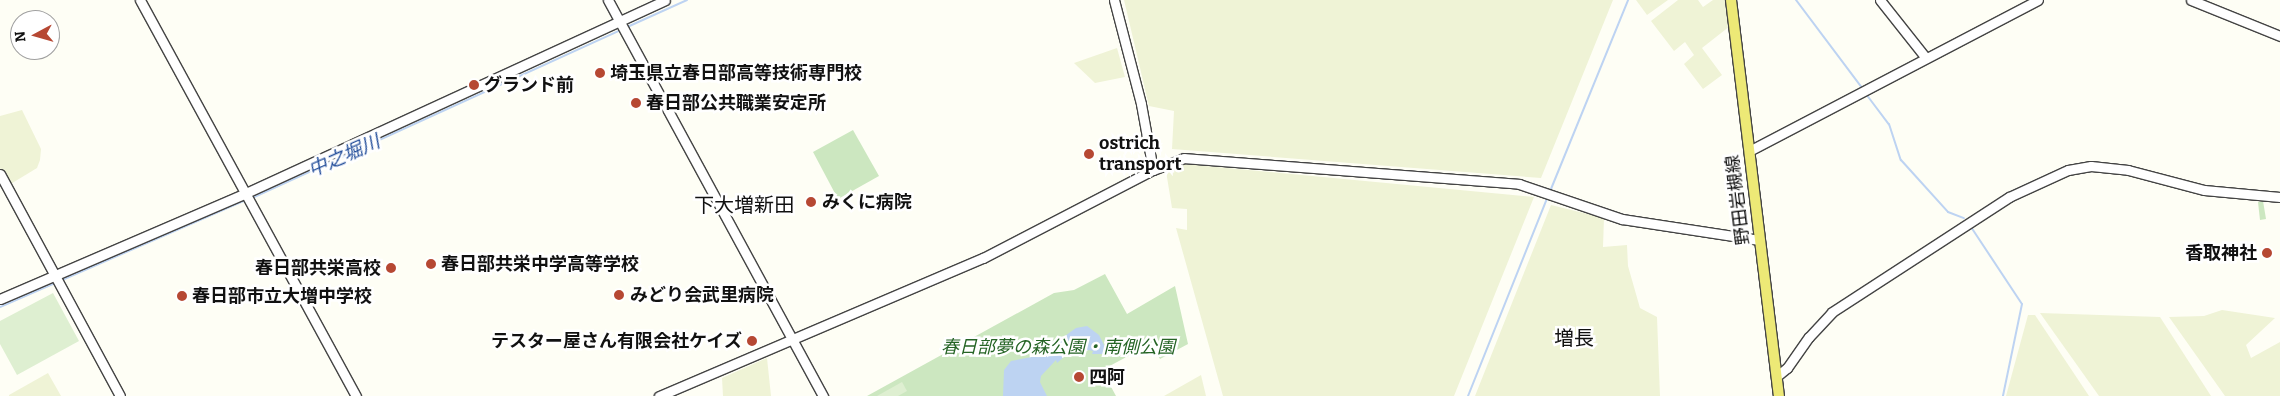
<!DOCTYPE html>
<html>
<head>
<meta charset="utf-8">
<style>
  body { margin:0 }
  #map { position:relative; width:2280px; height:396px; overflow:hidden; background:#fefef5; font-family:Bitter,"Noto Sans JP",serif }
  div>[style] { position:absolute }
  .farmland>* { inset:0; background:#eff3d6 }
  .green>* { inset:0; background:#cce7c0 }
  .pitch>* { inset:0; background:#deefd1 }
  .water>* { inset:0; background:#bdd3f2 }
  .stream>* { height:2px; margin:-1px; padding:0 1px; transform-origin:1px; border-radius:1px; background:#bdd3f2 }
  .roads { filter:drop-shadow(1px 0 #444) drop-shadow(-1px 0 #444) drop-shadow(0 1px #444) drop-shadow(0 -1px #444) }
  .minor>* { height:9px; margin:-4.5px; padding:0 4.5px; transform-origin:4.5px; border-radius:4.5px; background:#fff }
  .major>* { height:10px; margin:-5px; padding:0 5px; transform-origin:5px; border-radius:5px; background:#ede976 }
  .dots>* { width:14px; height:14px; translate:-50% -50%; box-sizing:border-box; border:2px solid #fff; border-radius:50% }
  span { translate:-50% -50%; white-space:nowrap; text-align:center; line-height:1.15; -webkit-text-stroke:5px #fff; paint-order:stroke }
  .poi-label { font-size:18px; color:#111; font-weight:700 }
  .left { translate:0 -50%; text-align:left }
  .right { translate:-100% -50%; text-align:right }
  .street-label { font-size:18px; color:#111 }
  .park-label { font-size:18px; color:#256425; font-style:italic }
  .water-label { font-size:19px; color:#224d9a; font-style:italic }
  .quarter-label { font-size:20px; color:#111 }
  .north { position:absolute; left:10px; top:10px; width:50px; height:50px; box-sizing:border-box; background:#fff; border:1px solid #a0a0a0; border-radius:50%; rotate:264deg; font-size:14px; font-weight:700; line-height:20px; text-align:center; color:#111 }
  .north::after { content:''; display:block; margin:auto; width:18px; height:22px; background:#b64833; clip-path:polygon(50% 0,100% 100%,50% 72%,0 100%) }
</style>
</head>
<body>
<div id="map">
  <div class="farmland">
    <div style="clip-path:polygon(1124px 0,1613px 0,1541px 178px,1172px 149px,1174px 111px,1149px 106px)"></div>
    <div style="clip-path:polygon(1636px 0,1668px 0,1647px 15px)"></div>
    <div style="clip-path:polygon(1678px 0,1698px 0,1703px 7px,1713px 0,1728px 0,1730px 26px,1702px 48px,1722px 75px,1703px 89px,1684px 64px,1694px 55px,1685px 42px,1674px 51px,1651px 21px)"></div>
    <div style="clip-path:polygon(1117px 48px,1125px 77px,1095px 83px,1074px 63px)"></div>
    <div style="clip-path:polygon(22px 110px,41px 149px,40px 160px,37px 168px,9px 185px,0 168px,0 116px)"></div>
    <div style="clip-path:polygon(1185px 164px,1534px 197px,1454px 396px,1223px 396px,1176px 228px,1187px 230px,1187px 209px,1172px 208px,1166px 171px)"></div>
    <div style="clip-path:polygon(1551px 205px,1604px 218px,1603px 247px,1627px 245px,1628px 266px,1640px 308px,1657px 317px,1660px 396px,1475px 396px)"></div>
    <div style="clip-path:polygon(2222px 310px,2275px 318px,2246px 345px,2251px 358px,2280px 342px,2280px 396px,2225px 396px,2169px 317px,2204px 316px)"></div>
    <div style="clip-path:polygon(2040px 313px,2160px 317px,2211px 396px,2099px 396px)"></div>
    <div style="clip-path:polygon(2028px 315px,2035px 315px,2089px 396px,2006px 396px)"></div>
    <div style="clip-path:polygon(767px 358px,771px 396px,723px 396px,722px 378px)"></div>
    <div style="clip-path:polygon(48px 373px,61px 396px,9px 396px,9px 395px)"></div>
    <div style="clip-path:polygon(1201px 375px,1206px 396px,1164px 396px)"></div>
  </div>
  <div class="green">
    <div style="clip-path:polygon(853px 130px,879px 176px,838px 199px,813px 152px)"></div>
    <div style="clip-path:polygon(2263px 201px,2266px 219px,2260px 220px,2258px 202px)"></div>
    <div style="clip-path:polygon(1105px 274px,1127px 314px,1175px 286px,1188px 344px,1160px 359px,1151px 344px,1102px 370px,1116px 396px,867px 396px,1054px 293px,1074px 290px)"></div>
  </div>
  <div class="pitch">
    <div style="clip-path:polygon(53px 293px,79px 341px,17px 375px,0 344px,0 321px)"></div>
    <div style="clip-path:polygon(902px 382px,907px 391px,898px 396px,877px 396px)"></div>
  </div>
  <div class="water">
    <div style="clip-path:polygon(1087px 326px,1099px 335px,1106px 349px,1105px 354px,1092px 354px,1093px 351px,1089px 350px,1065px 356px,1057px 363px,1056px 360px,1041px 376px,1040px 382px,1047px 396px,1003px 396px,1004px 370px,1011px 361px,1037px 356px,1076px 328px)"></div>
  </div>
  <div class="stream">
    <div style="left:1796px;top:0;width:110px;rotate:53.1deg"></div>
    <div style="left:625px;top:28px;width:68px;rotate:-24.3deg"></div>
    <div style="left:1866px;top:94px;width:38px;rotate:53deg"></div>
    <div style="left:1889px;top:124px;width:38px;rotate:72deg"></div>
    <div style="left:1901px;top:160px;width:70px;rotate:47.9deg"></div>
    <div style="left:1948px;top:212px;width:17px;rotate:21deg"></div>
    <div style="left:1551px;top:189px;width:204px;rotate:-67.8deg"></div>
    <div style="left:252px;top:198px;width:405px;rotate:-24.5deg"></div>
    <div style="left:1971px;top:227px;width:92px;rotate:56.5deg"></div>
    <div style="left:2022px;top:304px;width:94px;rotate:101.7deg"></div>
    <div style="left:62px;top:280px;width:201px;rotate:-23.5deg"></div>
    <div style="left:0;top:307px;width:60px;rotate:-23.6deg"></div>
    <div style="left:1468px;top:396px;width:215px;rotate:-68.2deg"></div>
  </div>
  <div class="roads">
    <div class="minor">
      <div style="left:140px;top:0;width:451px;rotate:61.4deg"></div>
      <div style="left:608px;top:0;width:451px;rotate:61.5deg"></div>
      <div style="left:1114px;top:0;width:107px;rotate:75.4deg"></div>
      <div style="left:1141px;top:104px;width:67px;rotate:79.7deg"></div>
      <div style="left:1880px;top:0;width:74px;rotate:51.6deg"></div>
      <div style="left:2191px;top:0;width:96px;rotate:22deg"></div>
      <div style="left:1749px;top:151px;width:326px;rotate:-27.6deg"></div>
      <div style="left:0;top:174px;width:252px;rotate:61.6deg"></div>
      <div style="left:0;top:299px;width:268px;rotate:-23.3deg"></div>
      <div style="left:246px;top:193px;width:461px;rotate:-24.7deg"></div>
      <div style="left:1777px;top:376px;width:13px;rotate:-39deg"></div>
      <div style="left:1787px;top:368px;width:38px;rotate:-55deg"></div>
      <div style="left:1809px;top:337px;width:34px;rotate:-47deg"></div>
      <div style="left:1832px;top:312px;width:211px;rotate:-33deg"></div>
      <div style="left:2009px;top:197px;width:65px;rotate:-24.6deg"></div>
      <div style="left:2068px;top:170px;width:23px;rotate:-10deg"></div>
      <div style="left:2091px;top:166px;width:37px;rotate:6deg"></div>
      <div style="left:2128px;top:170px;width:79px;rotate:14.7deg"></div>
      <div style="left:2204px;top:190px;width:76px;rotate:5.3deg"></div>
      <div style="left:659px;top:396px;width:352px;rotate:-23.1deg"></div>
      <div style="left:983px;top:258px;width:191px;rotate:-27.4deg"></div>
      <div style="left:1153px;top:170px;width:33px;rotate:-21deg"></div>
      <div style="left:1184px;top:158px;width:336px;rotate:4.4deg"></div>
      <div style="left:1519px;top:184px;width:109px;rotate:18.8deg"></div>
      <div style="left:1622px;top:219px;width:139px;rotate:8.7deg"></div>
    </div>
    <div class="major">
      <div style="left:1731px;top:0;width:399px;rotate:83.1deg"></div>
    </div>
  </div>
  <div class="dots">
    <div style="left:600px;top:73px;background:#b64833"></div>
    <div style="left:474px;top:85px;background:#b64833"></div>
    <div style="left:636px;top:103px;background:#b64833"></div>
    <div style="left:1089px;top:154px;background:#b64833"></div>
    <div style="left:811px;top:202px;background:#b64833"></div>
    <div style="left:2267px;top:253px;background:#b64833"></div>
    <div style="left:431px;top:264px;background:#b64833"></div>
    <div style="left:391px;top:268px;background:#b64833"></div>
    <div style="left:619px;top:295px;background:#b64833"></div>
    <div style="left:182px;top:296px;background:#b64833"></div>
    <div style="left:752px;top:341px;background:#b64833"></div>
    <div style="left:1079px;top:377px;background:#b64833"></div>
  </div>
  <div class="poi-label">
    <span class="left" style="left:610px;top:73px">埼玉県立春日部高等技術専門校</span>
    <span class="left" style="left:484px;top:85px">グランド前</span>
    <span class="left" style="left:646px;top:103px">春日部公共職業安定所</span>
    <span class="left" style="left:1099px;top:154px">ostrich<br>transport</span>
    <span class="left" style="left:822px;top:202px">みくに病院</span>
    <span class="right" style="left:2257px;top:253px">香取神社</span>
    <span class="left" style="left:441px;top:264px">春日部共栄中学高等学校</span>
    <span class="right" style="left:381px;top:268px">春日部共栄高校</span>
    <span class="left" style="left:630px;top:295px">みどり会武里病院</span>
    <span class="left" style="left:192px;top:296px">春日部市立大増中学校</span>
    <span class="right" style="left:742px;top:341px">テスター屋さん有限会社ケイズ</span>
    <span class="left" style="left:1089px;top:377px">四阿</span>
  </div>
  <div class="street-label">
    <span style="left:1738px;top:200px;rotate:-97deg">野田岩槻線</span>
  </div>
  <div class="park-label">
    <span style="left:1058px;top:347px">春日部夢の森公園・南側公園</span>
  </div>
  <div class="water-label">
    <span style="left:344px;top:156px;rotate:-24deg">中之堀川</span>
  </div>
  <div class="quarter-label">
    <span style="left:744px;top:205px">下大増新田</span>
    <span style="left:1574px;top:338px">増長</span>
  </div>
  <div class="north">N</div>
</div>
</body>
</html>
